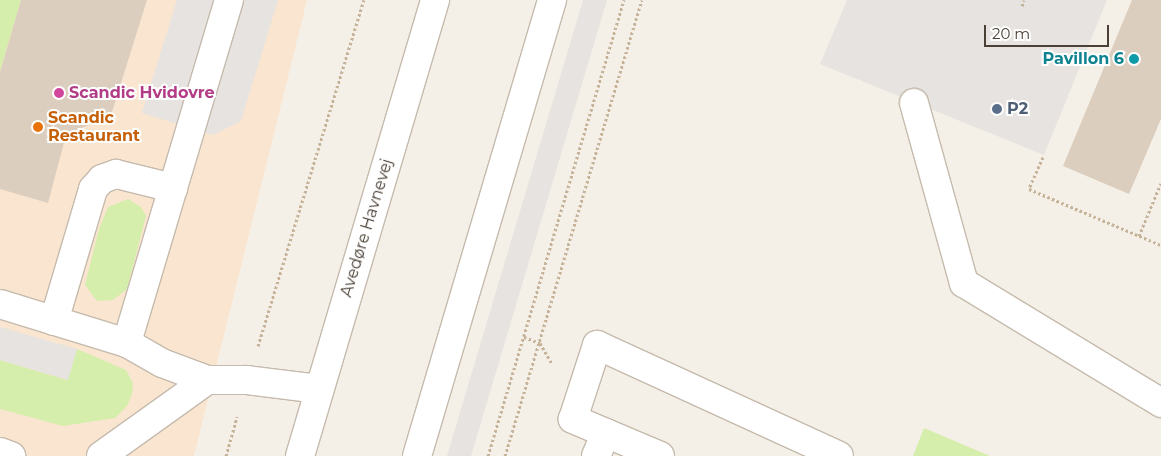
<!DOCTYPE html>
<html>
<head>
<meta charset="utf-8">
<style>
  body { margin:0 }
  #map { position:relative; width:1161px; height:456px; overflow:hidden; background:#f5f0e7; font-family:Montserrat,sans-serif }
  div>[style] { position:absolute }
  .commercial>* { inset:0; background:#f9e5d0 }
  .green>* { inset:0; background:#d5eeab }
  .parking>* { inset:0; background:#e6e3e0 }
  .building>* { inset:0; background:#dccebe }
  .path>* { height:3px; margin-top:-1.5px; transform-origin:0; background:repeating-linear-gradient(90deg,#c6b298 0 2.5px,transparent 0 5px) }
  .roads { filter:drop-shadow(1px 0 #c5baac) drop-shadow(-1px 0 #c5baac) drop-shadow(0 1px #c5baac) drop-shadow(0 -1px #c5baac) }
  .minor>* { height:28px; margin:-14px; padding:0 14px; transform-origin:14px; border-radius:14px; background:#fff }
  .dots>* { width:14px; height:14px; translate:-50% -50%; box-sizing:border-box; border:2px solid #fff; border-radius:50% }
  span { translate:-50% -50%; white-space:nowrap; text-align:center; line-height:1.15; -webkit-text-stroke:4px #fff; paint-order:stroke }
  .culture-label { font-size:16px; color:#0d838f; font-weight:700 }
  .right { translate:-100% -50%; text-align:right }
  .hotel-label { font-size:16px; color:#b23c85; font-weight:700 }
  .left { translate:0 -50%; text-align:left }
  .service-label { font-size:16px; color:#4e5e75; font-weight:700 }
  .food-label { font-size:16px; color:#c56008; font-weight:700 }
  .street-label { font-size:16px; color:#4a4035 }
  .scale { position:absolute; left:984px; top:25px; width:125px; height:22px; box-sizing:border-box; border:2px solid #4a4035; border-top:0; padding-left:6px; font-size:15px; line-height:18px; white-space:nowrap; color:#4a4035; -webkit-text-stroke:4px #fff; paint-order:stroke }
</style>
</head>
<body>
<div id="map">
  <div class="commercial">
    <div style="clip-path:polygon(0 0,307px 0,194px 456px,0 456px)"></div>
  </div>
  <div class="green">
    <div style="clip-path:polygon(0 0,21px 0,0 71px)"></div>
    <div style="clip-path:polygon(128px 199px,141px 207px,146px 216px,127px 289px,113px 300px,97px 301px,85px 285px,99px 229px,108px 207px)"></div>
    <div style="clip-path:polygon(77px 349px,126px 370px,133px 383px,132px 394px,127px 406px,115px 418px,63px 426px,0 409px,0 360px,67px 380px)"></div>
    <div style="clip-path:polygon(924px 428px,990px 456px,913px 456px)"></div>
  </div>
  <div class="parking">
    <div style="clip-path:polygon(177px 0,278px 0,241px 121px,213px 135px,142px 113px)"></div>
    <div style="clip-path:polygon(583px 0,607px 0,471px 456px,447px 456px)"></div>
    <div style="clip-path:polygon(847px 0,1107px 0,1044px 155px,820px 64px)"></div>
    <div style="clip-path:polygon(0 327px,77px 349px,68px 380px,0 360px)"></div>
  </div>
  <div class="building">
    <div style="clip-path:polygon(21px 0,147px 0,111px 115px,66px 135px,48px 203px,0 189px,0 72px)"></div>
    <div style="clip-path:polygon(1132px 0,1161px 0,1161px 119px,1129px 194px,1063px 166px)"></div>
  </div>
  <div class="path">
    <div style="left:1022px;top:6px;width:6px;rotate:-72deg"></div>
    <div style="left:1043px;top:157px;width:35px;rotate:114deg"></div>
    <div style="left:1029px;top:189px;width:143px;rotate:23deg"></div>
    <div style="left:1139px;top:236px;width:57px;rotate:-67.5deg"></div>
    <div style="left:524px;top:337px;width:17px;rotate:21deg"></div>
    <div style="left:540px;top:343px;width:24px;rotate:60deg"></div>
    <div style="left:258px;top:346px;width:362px;rotate:-73deg"></div>
    <div style="left:226px;top:456px;width:41px;rotate:-74.2deg"></div>
    <div style="left:488px;top:456px;width:476px;rotate:-73.4deg"></div>
    <div style="left:505px;top:456px;width:476px;rotate:-73.3deg"></div>
  </div>
  <div class="roads">
    <div class="minor">
      <div style="left:229px;top:0;width:358px;rotate:106.6deg"></div>
      <div style="left:127px;top:343px;width:40px;rotate:29.7deg"></div>
      <div style="left:162px;top:363px;width:48px;rotate:20.7deg"></div>
      <div style="left:207px;top:380px;width:40px"></div>
      <div style="left:247px;top:380px;width:73px;rotate:7.1deg"></div>
      <div style="left:914px;top:103px;width:187px;rotate:74.5deg"></div>
      <div style="left:964px;top:283px;width:231px;rotate:31.3deg"></div>
      <div style="left:0;top:304px;width:133px;rotate:17.1deg"></div>
      <div style="left:54px;top:321px;width:138px;rotate:-73.5deg"></div>
      <div style="left:93px;top:189px;width:13px;rotate:-48deg"></div>
      <div style="left:102px;top:179px;width:15px;rotate:-20deg"></div>
      <div style="left:116px;top:174px;width:59px;rotate:13.8deg"></div>
      <div style="left:0;top:452px;width:12px;rotate:20deg"></div>
      <div style="left:101px;top:456px;width:130px;rotate:-35.6deg"></div>
      <div style="left:300px;top:456px;width:476px;rotate:-73.5deg"></div>
      <div style="left:417px;top:456px;width:476px;rotate:-73.5deg"></div>
      <div style="left:596px;top:456px;width:25px;rotate:-67deg"></div>
      <div style="left:660px;top:456px;width:95px;rotate:-157deg"></div>
      <div style="left:573px;top:419px;width:78px;rotate:-72deg"></div>
      <div style="left:597px;top:345px;width:266px;rotate:24.6deg"></div>
    </div>
  </div>
  <div class="dots">
    <div style="left:1134px;top:59px;background:#0f9aa8"></div>
    <div style="left:59px;top:93px;background:#d1479c"></div>
    <div style="left:997px;top:109px;background:#5c6f8a"></div>
    <div style="left:38px;top:127px;background:#e8710a"></div>
  </div>
  <div class="culture-label">
    <span class="right" style="left:1124px;top:59px">Pavillon 6</span>
  </div>
  <div class="hotel-label">
    <span class="left" style="left:69px;top:93px">Scandic Hvidovre</span>
  </div>
  <div class="service-label">
    <span class="left" style="left:1007px;top:109px">P2</span>
  </div>
  <div class="food-label">
    <span class="left" style="left:48px;top:127px">Scandic<br>Restaurant</span>
  </div>
  <div class="street-label">
    <span style="left:367px;top:228px;rotate:-73deg">Avedøre Havnevej</span>
  </div>
  <div class="scale">20 m</div>
</div>
</body>
</html>
